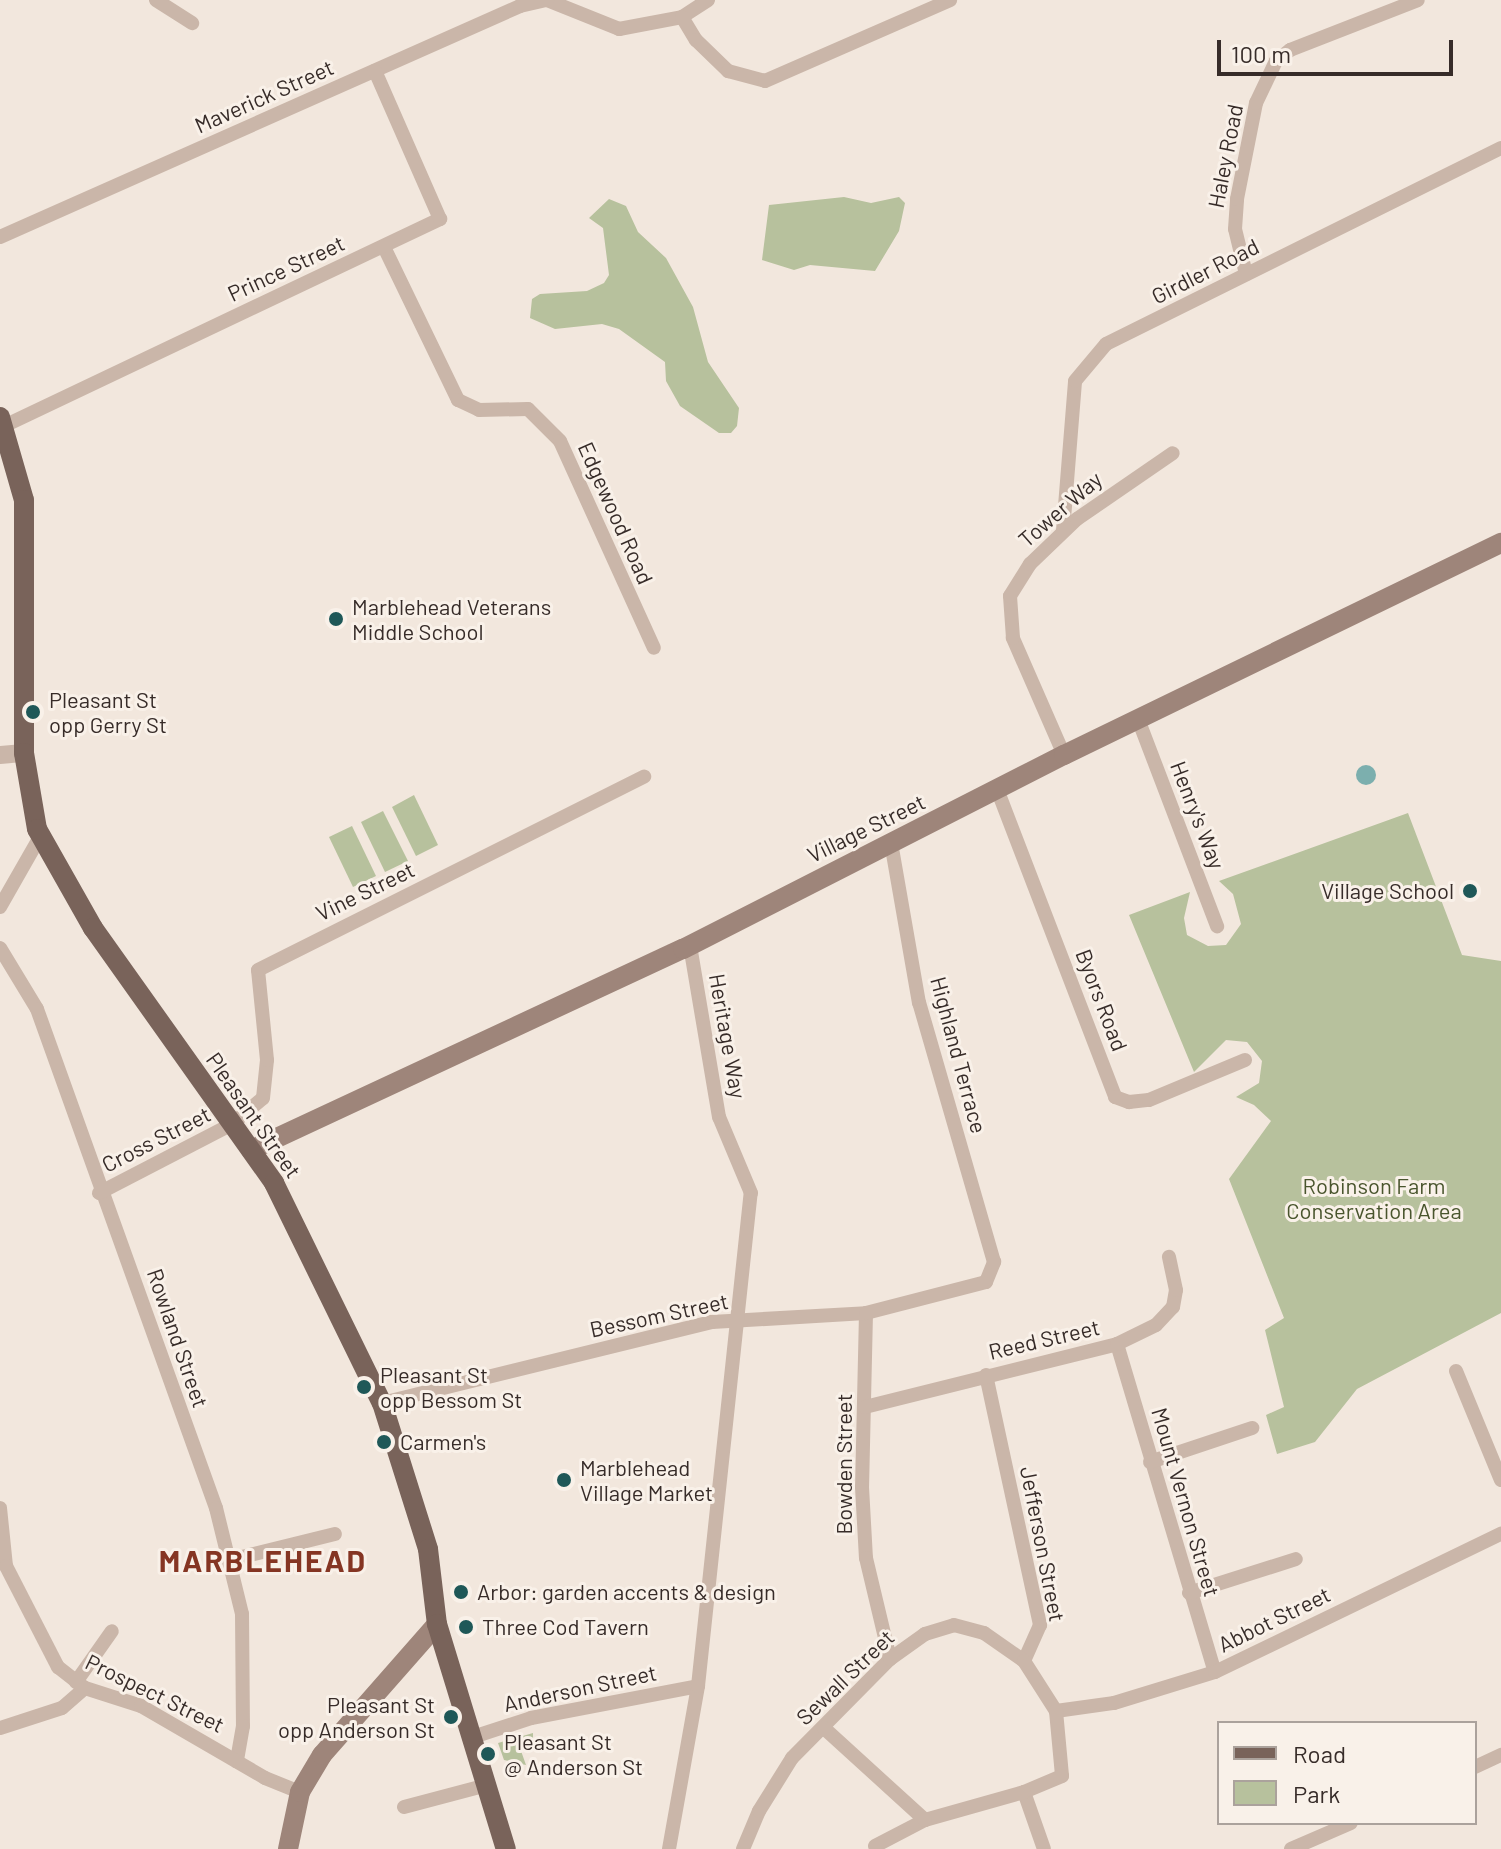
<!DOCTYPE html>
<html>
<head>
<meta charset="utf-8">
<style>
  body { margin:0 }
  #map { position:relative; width:1501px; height:1849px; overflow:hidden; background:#f2e7dd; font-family:Barlow,sans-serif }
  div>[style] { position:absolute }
  .green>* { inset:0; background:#b7c19d }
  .water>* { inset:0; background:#7cafae }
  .round { border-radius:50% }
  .minor>* { height:14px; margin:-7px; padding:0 7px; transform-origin:7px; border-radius:7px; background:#cab6a9 }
  .tertiary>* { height:18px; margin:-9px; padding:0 9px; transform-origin:9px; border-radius:9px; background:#cab6a9 }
  .secondary>* { height:20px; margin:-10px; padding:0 10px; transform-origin:10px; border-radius:10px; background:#9e857a }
  .primary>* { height:20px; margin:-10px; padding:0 10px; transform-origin:10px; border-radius:10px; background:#79635a }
  .dots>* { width:22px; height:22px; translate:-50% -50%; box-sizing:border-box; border:4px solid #f9f1e9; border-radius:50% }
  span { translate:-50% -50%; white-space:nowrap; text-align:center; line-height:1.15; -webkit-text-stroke:6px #f9f1e9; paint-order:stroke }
  .street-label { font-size:22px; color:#372c29 }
  .poi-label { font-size:22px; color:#372c29 }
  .left { translate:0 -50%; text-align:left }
  .right { translate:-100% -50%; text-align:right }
  .park-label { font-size:22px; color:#49552d }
  .district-label { font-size:30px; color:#853523; font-weight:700; letter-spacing:2px }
  .legend { position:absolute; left:1217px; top:1721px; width:260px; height:104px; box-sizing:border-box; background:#f9f1e9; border:2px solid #aba29c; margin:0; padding:10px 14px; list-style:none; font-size:24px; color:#372c29 }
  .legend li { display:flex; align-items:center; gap:16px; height:40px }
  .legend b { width:40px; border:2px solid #aba29c }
  .scale { position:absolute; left:1217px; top:40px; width:236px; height:36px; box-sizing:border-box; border:4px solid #372c29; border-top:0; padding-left:10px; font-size:24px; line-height:28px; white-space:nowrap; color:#372c29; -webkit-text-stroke:6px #f9f1e9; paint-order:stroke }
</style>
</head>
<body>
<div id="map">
  <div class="green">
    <div style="clip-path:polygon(844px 197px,871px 203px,899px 197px,905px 203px,899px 231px,875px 271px,810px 265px,794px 270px,762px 260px,769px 205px)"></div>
    <div style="clip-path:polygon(609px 199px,626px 206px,638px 232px,666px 258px,693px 307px,708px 362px,739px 408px,737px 426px,731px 433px,719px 433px,680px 406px,666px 381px,665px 362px,619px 329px,602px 324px,555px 329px,530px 318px,532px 299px,540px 294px,587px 291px,604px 283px,609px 275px,603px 228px,589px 218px)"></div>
    <div style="clip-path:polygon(414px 795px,438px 845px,416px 856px,392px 807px)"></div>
    <div style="clip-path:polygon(383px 811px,408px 861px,385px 872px,361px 822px)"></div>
    <div style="clip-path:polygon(1408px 813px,1462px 955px,1501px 961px,1501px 1313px,1357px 1389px,1315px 1442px,1277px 1454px,1266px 1415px,1284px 1407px,1265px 1330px,1284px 1318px,1229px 1179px,1271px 1121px,1254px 1105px,1236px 1097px,1259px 1083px,1262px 1061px,1247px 1042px,1226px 1040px,1194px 1072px,1129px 915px,1190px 892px,1184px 918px,1187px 935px,1208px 946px,1226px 945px,1241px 924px,1233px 894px,1219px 881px)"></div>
    <div style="clip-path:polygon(352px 826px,376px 876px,353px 887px,329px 837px)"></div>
    <div style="clip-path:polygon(533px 1733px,533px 1743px,520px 1748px,526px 1765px,504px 1760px,498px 1743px)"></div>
  </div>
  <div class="water">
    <div class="round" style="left:1356px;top:765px;width:20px;height:20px"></div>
  </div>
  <div class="minor">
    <div style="left:156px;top:0;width:43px;rotate:32.6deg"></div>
    <div style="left:547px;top:0;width:78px;rotate:21.9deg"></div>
    <div style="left:619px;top:29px;width:64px;rotate:-10.8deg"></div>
    <div style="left:682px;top:17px;width:31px;rotate:-33deg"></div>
    <div style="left:682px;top:17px;width:27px;rotate:59deg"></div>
    <div style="left:696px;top:40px;width:45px;rotate:44.1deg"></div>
    <div style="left:728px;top:71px;width:38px;rotate:15deg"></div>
    <div style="left:765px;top:81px;width:202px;rotate:-23.6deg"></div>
    <div style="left:0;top:237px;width:569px;rotate:-23.95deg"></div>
    <div style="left:520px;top:6px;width:28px;rotate:-13deg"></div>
    <div style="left:384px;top:247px;width:170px;rotate:64.2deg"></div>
    <div style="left:458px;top:400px;width:23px;rotate:25deg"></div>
    <div style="left:479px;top:410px;width:49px;rotate:-1.2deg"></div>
    <div style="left:528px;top:409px;width:45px;rotate:45deg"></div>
    <div style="left:560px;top:441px;width:227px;rotate:65.6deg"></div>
    <div style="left:1246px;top:274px;width:46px;rotate:-103.7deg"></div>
    <div style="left:1235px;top:229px;width:30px;rotate:-86deg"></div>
    <div style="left:1237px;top:199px;width:98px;rotate:-78.8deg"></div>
    <div style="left:1256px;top:103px;width:47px;rotate:-64.5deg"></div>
    <div style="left:1276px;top:61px;width:18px;rotate:-38deg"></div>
    <div style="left:1290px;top:50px;width:137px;rotate:-21.3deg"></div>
    <div style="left:4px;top:426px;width:483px;rotate:-25.4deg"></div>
    <div style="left:440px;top:219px;width:162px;rotate:-113.7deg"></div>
    <div style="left:1063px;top:531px;width:150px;rotate:-85.4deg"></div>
    <div style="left:1075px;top:381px;width:48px;rotate:-50deg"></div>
    <div style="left:1106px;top:344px;width:441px;rotate:-26.4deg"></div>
    <div style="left:1138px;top:719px;width:222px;rotate:69.1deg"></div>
    <div style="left:1064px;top:755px;width:128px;rotate:-113.6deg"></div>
    <div style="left:1013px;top:638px;width:42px;rotate:-94.1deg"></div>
    <div style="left:1010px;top:596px;width:38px;rotate:-58deg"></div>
    <div style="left:1030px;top:564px;width:65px;rotate:-43.8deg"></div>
    <div style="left:1077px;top:519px;width:116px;rotate:-34.5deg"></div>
    <div style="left:997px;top:789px;width:330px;rotate:69deg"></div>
    <div style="left:1115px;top:1097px;width:15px;rotate:20deg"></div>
    <div style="left:1129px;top:1102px;width:20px;rotate:-6deg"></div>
    <div style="left:1149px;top:1100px;width:104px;rotate:-22.6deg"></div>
    <div style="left:0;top:907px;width:81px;rotate:-60.3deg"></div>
    <div style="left:0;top:948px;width:71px;rotate:58.8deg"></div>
    <div style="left:37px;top:1009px;width:530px;rotate:70.27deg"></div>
    <div style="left:216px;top:1508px;width:109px;rotate:76.2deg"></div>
    <div style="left:242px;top:1614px;width:112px;rotate:89.5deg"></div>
    <div style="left:243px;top:1726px;width:36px;rotate:100deg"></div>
    <div style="left:99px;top:1193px;width:150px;rotate:-27.4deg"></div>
    <div style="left:232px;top:1124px;width:40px;rotate:-40deg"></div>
    <div style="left:263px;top:1098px;width:38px;rotate:-84deg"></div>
    <div style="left:267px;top:1060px;width:90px;rotate:-95.7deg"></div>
    <div style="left:258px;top:970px;width:432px;rotate:-26.6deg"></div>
    <div style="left:866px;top:1313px;width:174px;rotate:91.3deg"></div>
    <div style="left:862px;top:1487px;width:71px;rotate:86.8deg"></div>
    <div style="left:866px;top:1558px;width:104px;rotate:76.6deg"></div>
    <div style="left:1117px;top:1344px;width:342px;rotate:73.4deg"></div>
    <div style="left:1456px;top:1371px;width:118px;rotate:67.6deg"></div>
    <div style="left:986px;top:1375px;width:256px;rotate:77.8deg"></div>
    <div style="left:1040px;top:1625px;width:39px;rotate:114deg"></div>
    <div style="left:382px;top:1403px;width:340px;rotate:-13.8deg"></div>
    <div style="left:712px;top:1322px;width:154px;rotate:-3.3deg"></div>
    <div style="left:866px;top:1313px;width:124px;rotate:-14.5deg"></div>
    <div style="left:986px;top:1282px;width:22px;rotate:-68deg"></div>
    <div style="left:994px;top:1262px;width:270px;rotate:-106.1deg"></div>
    <div style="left:919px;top:1003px;width:162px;rotate:-99.9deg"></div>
    <div style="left:865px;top:1407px;width:260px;rotate:-14deg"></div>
    <div style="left:1117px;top:1344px;width:43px;rotate:-26deg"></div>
    <div style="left:1156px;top:1325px;width:25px;rotate:-47deg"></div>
    <div style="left:1173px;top:1307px;width:17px;rotate:-80deg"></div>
    <div style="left:1176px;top:1290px;width:34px;rotate:-102deg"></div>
    <div style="left:1150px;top:1462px;width:108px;rotate:-18.4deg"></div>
    <div style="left:0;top:1508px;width:58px;rotate:84.1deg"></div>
    <div style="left:6px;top:1566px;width:114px;rotate:62.8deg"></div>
    <div style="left:58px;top:1667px;width:34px;rotate:38deg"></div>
    <div style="left:85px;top:1688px;width:59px;rotate:17.8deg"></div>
    <div style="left:141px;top:1706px;width:143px;rotate:30.1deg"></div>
    <div style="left:265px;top:1778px;width:38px;rotate:22deg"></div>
    <div style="left:230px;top:1560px;width:108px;rotate:-13.9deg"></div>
    <div style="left:1189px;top:1593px;width:112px;rotate:-17.6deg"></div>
    <div style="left:76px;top:1682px;width:62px;rotate:-54.8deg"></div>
    <div style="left:1056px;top:1711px;width:59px;rotate:-7.9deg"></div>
    <div style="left:1114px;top:1703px;width:106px;rotate:-17.1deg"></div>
    <div style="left:1215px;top:1672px;width:318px;rotate:-25.8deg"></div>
    <div style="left:0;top:1728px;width:65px;rotate:-17.9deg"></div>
    <div style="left:62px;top:1708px;width:30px;rotate:-41deg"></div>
    <div style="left:473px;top:1737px;width:61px;rotate:-18.1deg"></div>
    <div style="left:531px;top:1718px;width:170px;rotate:-10.8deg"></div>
    <div style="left:1475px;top:1767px;width:29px;rotate:-25deg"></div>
    <div style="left:1024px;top:1792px;width:60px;rotate:70.7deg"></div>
    <div style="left:404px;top:1807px;width:86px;rotate:-14.8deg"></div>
    <div style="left:875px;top:1846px;width:56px;rotate:-27.5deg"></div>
    <div style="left:669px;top:1849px;width:166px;rotate:-79.9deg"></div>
    <div style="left:698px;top:1686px;width:496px;rotate:-83.9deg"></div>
    <div style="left:751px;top:1193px;width:82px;rotate:-112.8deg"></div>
    <div style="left:719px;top:1117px;width:174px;rotate:-99.6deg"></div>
    <div style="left:743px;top:1849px;width:41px;rotate:-67.2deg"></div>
    <div style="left:759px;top:1811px;width:62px;rotate:-58.1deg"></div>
    <div style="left:792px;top:1758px;width:139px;rotate:-45.3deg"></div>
    <div style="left:890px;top:1659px;width:43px;rotate:-35.5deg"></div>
    <div style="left:925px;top:1634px;width:30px;rotate:-17deg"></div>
    <div style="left:954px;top:1625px;width:31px;rotate:15deg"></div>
    <div style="left:984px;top:1633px;width:49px;rotate:35deg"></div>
    <div style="left:1024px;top:1661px;width:59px;rotate:57.4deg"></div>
    <div style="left:1056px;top:1711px;width:65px;rotate:84.7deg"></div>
    <div style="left:1062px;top:1776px;width:41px;rotate:157.2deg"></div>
    <div style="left:1024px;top:1792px;width:103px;rotate:164.2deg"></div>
    <div style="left:925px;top:1820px;width:137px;rotate:-137.7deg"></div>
    <div style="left:1291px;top:1849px;width:65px;rotate:-23.4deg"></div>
  </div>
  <div class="tertiary">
    <div style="left:0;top:755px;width:24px;rotate:-5deg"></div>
  </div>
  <div class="secondary">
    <div style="left:251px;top:1150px;width:476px;rotate:-25deg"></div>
    <div style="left:683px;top:949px;width:428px;rotate:-27deg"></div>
    <div style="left:1064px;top:755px;width:486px;rotate:-25.9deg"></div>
    <div style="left:288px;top:1849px;width:58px;rotate:-78.1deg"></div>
    <div style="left:300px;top:1792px;width:43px;rotate:-59.3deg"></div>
    <div style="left:322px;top:1755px;width:174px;rotate:-48.7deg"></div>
  </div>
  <div class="primary">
    <div style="left:0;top:417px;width:86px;rotate:73.9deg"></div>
    <div style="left:24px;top:500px;width:253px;rotate:90deg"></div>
    <div style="left:24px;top:753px;width:77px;rotate:80.3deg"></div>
    <div style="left:37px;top:829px;width:114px;rotate:60.5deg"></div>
    <div style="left:93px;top:928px;width:313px;rotate:54.6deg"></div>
    <div style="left:274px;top:1183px;width:245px;rotate:63.9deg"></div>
    <div style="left:382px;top:1403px;width:153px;rotate:72.5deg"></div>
    <div style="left:428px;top:1549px;width:76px;rotate:83.2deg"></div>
    <div style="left:437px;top:1624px;width:235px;rotate:73deg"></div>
  </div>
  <div class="dots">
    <div style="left:336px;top:619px;background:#1f5858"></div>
    <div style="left:33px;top:712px;background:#1f5858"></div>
    <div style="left:1470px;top:891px;background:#1f5858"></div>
    <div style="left:364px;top:1387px;background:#1f5858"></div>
    <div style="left:384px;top:1442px;background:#1f5858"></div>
    <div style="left:564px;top:1480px;background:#1f5858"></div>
    <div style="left:461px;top:1592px;background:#1f5858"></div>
    <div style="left:466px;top:1627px;background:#1f5858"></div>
    <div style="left:451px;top:1717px;background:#1f5858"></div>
    <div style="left:488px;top:1754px;background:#1f5858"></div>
  </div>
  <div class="street-label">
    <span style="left:264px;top:96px;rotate:-24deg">Maverick Street</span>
    <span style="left:1225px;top:156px;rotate:-79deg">Haley Road</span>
    <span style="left:286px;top:268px;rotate:-25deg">Prince Street</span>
    <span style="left:1205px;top:271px;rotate:-27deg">Girdler Road</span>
    <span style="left:1060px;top:509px;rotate:-41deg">Tower Way</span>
    <span style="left:616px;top:513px;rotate:66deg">Edgewood Road</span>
    <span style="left:1198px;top:815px;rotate:69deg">Henry's Way</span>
    <span style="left:866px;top:828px;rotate:-26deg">Village Street</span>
    <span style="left:365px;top:891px;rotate:-26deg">Vine Street</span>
    <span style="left:1102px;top:1000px;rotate:69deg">Byors Road</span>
    <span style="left:728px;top:1036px;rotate:80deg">Heritage Way</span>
    <span style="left:959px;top:1055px;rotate:75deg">Highland Terrace</span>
    <span style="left:254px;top:1115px;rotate:55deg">Pleasant Street</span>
    <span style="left:156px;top:1139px;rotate:-27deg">Cross Street</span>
    <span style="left:659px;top:1315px;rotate:-12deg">Bessom Street</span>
    <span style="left:178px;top:1338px;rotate:71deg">Rowland Street</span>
    <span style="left:1044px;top:1339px;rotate:-13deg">Reed Street</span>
    <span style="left:844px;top:1464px;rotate:-90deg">Bowden Street</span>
    <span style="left:1186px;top:1502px;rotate:74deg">Mount Vernon Street</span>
    <span style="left:1043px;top:1544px;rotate:79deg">Jefferson Street</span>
    <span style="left:1274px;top:1619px;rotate:-26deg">Abbot Street</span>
    <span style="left:845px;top:1677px;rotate:-44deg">Sewall Street</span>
    <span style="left:580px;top:1688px;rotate:-12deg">Anderson Street</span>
    <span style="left:155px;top:1693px;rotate:26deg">Prospect Street</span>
  </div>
  <div class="poi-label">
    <span class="left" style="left:352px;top:619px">Marblehead Veterans<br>Middle School</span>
    <span class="left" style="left:49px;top:712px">Pleasant St<br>opp Gerry St</span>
    <span class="right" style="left:1454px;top:891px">Village School</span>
    <span class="left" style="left:380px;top:1387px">Pleasant St<br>opp Bessom St</span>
    <span class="left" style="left:400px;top:1442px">Carmen's</span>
    <span class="left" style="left:580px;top:1480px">Marblehead<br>Village Market</span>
    <span class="left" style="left:477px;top:1592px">Arbor: garden accents &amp; design</span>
    <span class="left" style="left:482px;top:1627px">Three Cod Tavern</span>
    <span class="right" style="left:435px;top:1717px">Pleasant St<br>opp Anderson St</span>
    <span class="left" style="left:504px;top:1754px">Pleasant St<br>@ Anderson St</span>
  </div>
  <div class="park-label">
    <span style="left:1374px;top:1198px">Robinson Farm<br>Conservation Area</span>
  </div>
  <div class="district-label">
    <span style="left:263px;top:1560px">MARBLEHEAD</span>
  </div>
  <ul class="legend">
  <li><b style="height:10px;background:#79635a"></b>Road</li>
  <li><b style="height:22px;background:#b7c19d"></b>Park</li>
  </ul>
  <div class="scale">100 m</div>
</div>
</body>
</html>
